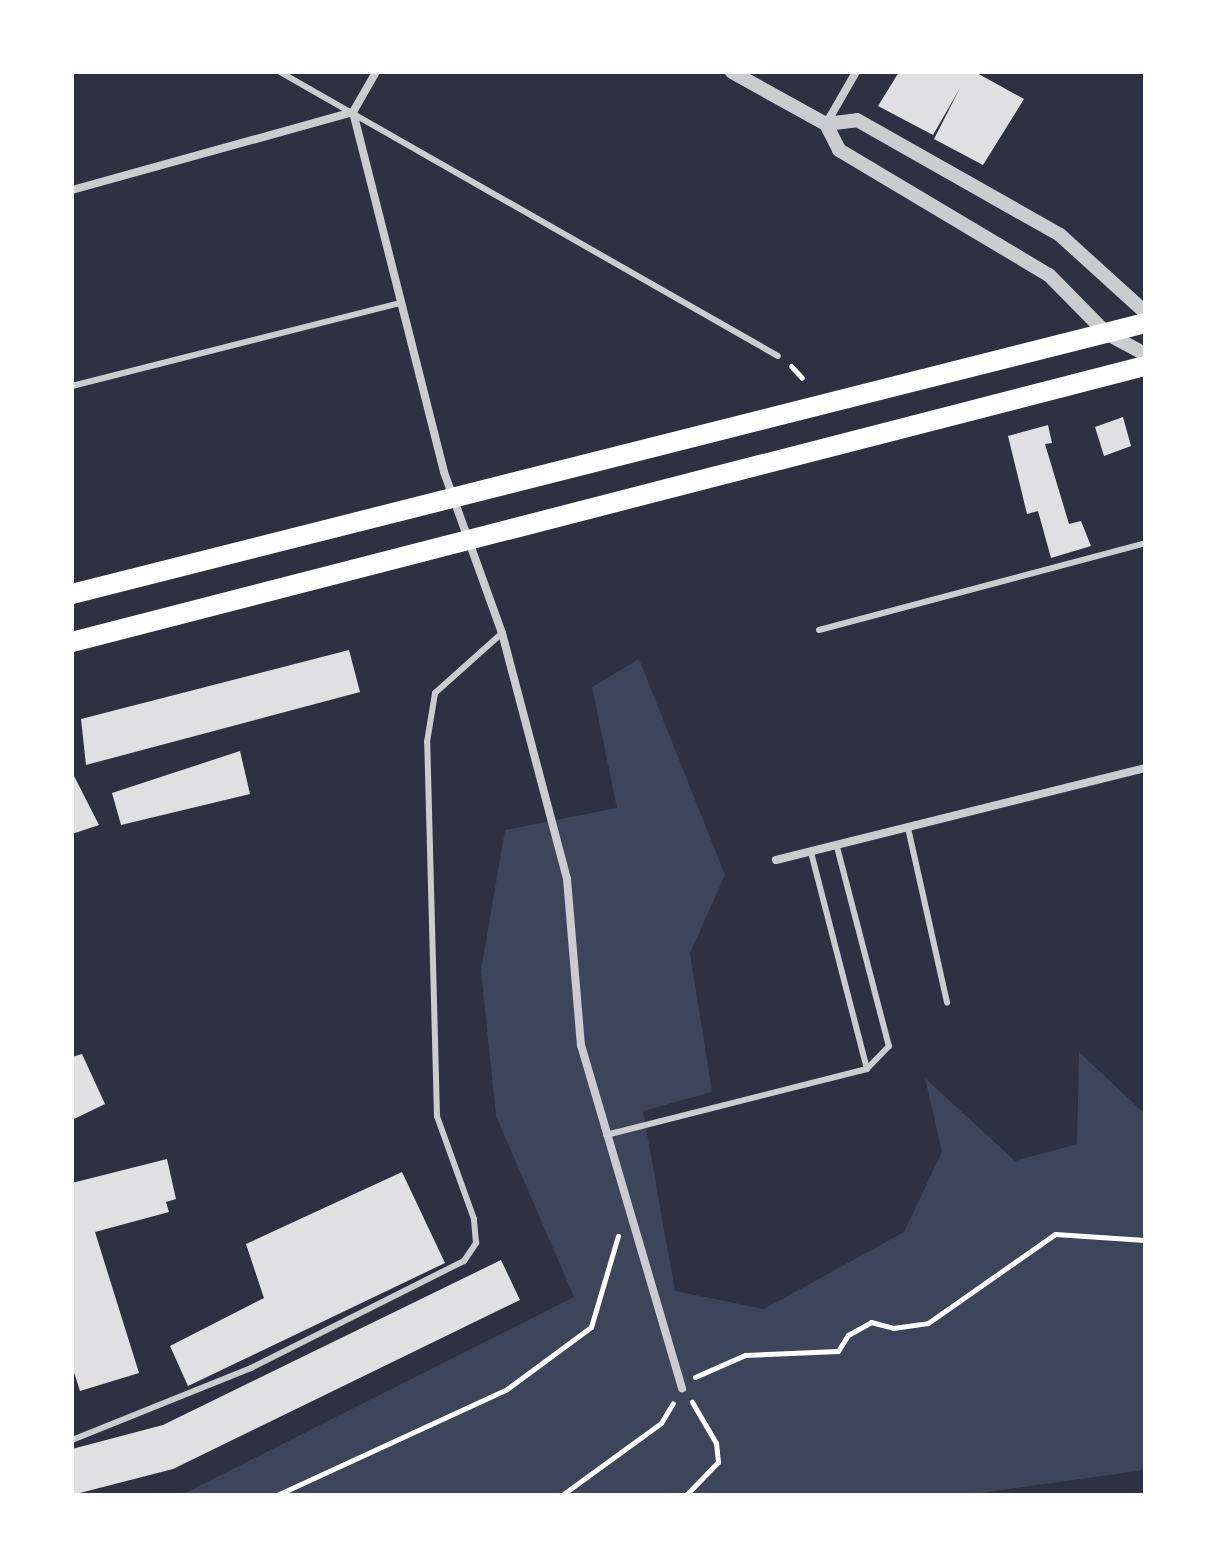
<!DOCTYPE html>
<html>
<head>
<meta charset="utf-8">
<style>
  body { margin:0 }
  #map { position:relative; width:1217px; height:1567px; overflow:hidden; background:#2d3142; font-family:Raleway,sans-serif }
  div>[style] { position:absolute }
  .green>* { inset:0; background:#3c4559 }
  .building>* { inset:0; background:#e0e0e3 }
  .path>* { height:5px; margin:-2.5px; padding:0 2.5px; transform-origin:2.5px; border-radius:2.5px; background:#fff }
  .service>* { height:6px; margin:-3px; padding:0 3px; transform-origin:3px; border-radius:3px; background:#caccd0 }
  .minor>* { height:8px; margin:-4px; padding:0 4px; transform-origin:4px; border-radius:4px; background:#caccd0 }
  .tertiary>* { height:14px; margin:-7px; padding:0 7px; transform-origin:7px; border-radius:7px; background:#caccd0 }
  .primary>* { height:20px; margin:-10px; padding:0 10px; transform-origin:10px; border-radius:10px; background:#fff }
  span { translate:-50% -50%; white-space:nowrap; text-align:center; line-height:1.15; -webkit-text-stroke:8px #fff; paint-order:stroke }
  .frame { position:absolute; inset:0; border:74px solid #fff; pointer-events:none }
</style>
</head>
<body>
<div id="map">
  <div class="green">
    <div style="clip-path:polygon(639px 659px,725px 875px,690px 953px,712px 1092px,643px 1111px,675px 1291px,764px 1309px,904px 1232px,942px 1152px,925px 1078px,1015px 1161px,1077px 1144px,1079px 1052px,1145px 1114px,1145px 1470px,967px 1495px,181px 1495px,574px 1297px,496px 1116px,481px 971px,505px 830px,617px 808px,592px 687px)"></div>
  </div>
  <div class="building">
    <div style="clip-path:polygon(899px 72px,975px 72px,1024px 99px,983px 165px,934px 139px,960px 88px,933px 135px,878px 106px)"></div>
    <div style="clip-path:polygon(1123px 417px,1131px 446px,1104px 456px,1095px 427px)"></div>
    <div style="clip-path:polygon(1048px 425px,1052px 443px,1045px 444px,1069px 524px,1081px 521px,1091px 546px,1051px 558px,1038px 511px,1027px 514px,1008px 436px)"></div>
    <div style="clip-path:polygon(349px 650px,360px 692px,86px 765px,81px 719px)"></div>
    <div style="clip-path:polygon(240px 751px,250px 794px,121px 825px,112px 793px)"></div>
    <div style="clip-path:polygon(72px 772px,99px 825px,72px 834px)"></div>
    <div style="clip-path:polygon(82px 1054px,105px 1104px,72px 1120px,72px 1057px)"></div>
    <div style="clip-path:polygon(167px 1159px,176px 1199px,166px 1202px,169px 1212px,95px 1232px,139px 1373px,80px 1391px,72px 1366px,72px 1183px)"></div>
    <div style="clip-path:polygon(402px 1172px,445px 1263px,188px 1386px,170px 1346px,264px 1298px,246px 1244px)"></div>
    <div style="clip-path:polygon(501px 1260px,520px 1300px,173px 1469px,72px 1495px,72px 1449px,163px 1425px)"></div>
  </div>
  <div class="path">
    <div style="left:791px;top:366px;width:16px;rotate:47deg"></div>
    <div style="left:695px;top:1377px;width:55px;rotate:-23.7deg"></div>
    <div style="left:745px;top:1355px;width:93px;rotate:-2.5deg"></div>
    <div style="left:838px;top:1351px;width:19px;rotate:-58deg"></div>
    <div style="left:848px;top:1335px;width:26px;rotate:-29deg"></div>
    <div style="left:871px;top:1322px;width:23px;rotate:15deg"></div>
    <div style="left:893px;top:1328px;width:35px;rotate:-8deg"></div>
    <div style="left:928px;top:1323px;width:155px;rotate:-35deg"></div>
    <div style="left:1055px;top:1234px;width:90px;rotate:3.8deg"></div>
    <div style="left:277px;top:1495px;width:253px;rotate:-24.7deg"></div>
    <div style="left:507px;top:1389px;width:104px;rotate:-36.4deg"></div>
    <div style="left:591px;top:1327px;width:95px;rotate:-73.5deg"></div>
    <div style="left:562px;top:1495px;width:122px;rotate:-36deg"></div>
    <div style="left:661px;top:1423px;width:23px;rotate:-59deg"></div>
    <div style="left:686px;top:1495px;width:46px;rotate:-45.9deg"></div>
    <div style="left:718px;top:1462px;width:19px;rotate:-96deg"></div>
    <div style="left:716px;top:1443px;width:48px;rotate:-120.3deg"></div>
  </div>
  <div class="service">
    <div style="left:280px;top:72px;width:573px;rotate:29.7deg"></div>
    <div style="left:72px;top:386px;width:339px;rotate:-14.2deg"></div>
    <div style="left:819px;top:630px;width:337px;rotate:-14.9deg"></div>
    <div style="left:908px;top:828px;width:179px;rotate:77.4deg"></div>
    <div style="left:837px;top:847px;width:206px;rotate:75.4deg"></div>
    <div style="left:889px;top:1046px;width:32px;rotate:134deg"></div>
    <div style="left:606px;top:1135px;width:269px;rotate:-14.2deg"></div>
    <div style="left:867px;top:1069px;width:223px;rotate:-104.5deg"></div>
    <div style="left:72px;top:1440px;width:193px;rotate:-21.9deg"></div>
    <div style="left:251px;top:1368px;width:238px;rotate:-26.7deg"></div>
    <div style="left:464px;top:1261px;width:22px;rotate:-56deg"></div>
    <div style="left:476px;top:1243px;width:24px;rotate:-95deg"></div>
    <div style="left:474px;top:1219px;width:109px;rotate:-109.8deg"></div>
    <div style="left:437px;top:1116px;width:374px;rotate:-91.5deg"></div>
    <div style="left:427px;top:742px;width:50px;rotate:-80.7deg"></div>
    <div style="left:435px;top:693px;width:90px;rotate:-41.8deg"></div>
  </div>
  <div class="minor">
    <div style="left:353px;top:112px;width:371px;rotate:75.8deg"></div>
    <div style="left:444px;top:472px;width:171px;rotate:70.2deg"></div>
    <div style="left:502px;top:633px;width:254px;rotate:75.2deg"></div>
    <div style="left:567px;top:879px;width:167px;rotate:85.2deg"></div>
    <div style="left:581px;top:1045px;width:358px;rotate:73.6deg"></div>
    <div style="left:826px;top:124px;width:60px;rotate:-60deg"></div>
    <div style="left:72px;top:190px;width:292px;rotate:-15.5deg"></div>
    <div style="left:353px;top:112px;width:46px;rotate:-60.1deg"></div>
    <div style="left:776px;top:860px;width:380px;rotate:-14deg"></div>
  </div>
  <div class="tertiary">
    <div style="left:732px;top:72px;width:107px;rotate:29deg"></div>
    <div style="left:826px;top:124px;width:29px;rotate:63deg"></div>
    <div style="left:839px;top:150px;width:244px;rotate:30.8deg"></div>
    <div style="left:1049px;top:275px;width:81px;rotate:45.5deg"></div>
    <div style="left:1106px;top:333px;width:44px;rotate:28.3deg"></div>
    <div style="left:826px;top:124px;width:31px;rotate:-7deg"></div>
    <div style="left:857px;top:120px;width:233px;rotate:29.5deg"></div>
    <div style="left:1060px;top:235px;width:115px;rotate:42.2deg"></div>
  </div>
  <div class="primary">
    <div style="left:72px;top:594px;width:1107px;rotate:-14.17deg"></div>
    <div style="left:72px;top:642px;width:1108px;rotate:-14.43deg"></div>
  </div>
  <div class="frame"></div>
</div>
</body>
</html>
